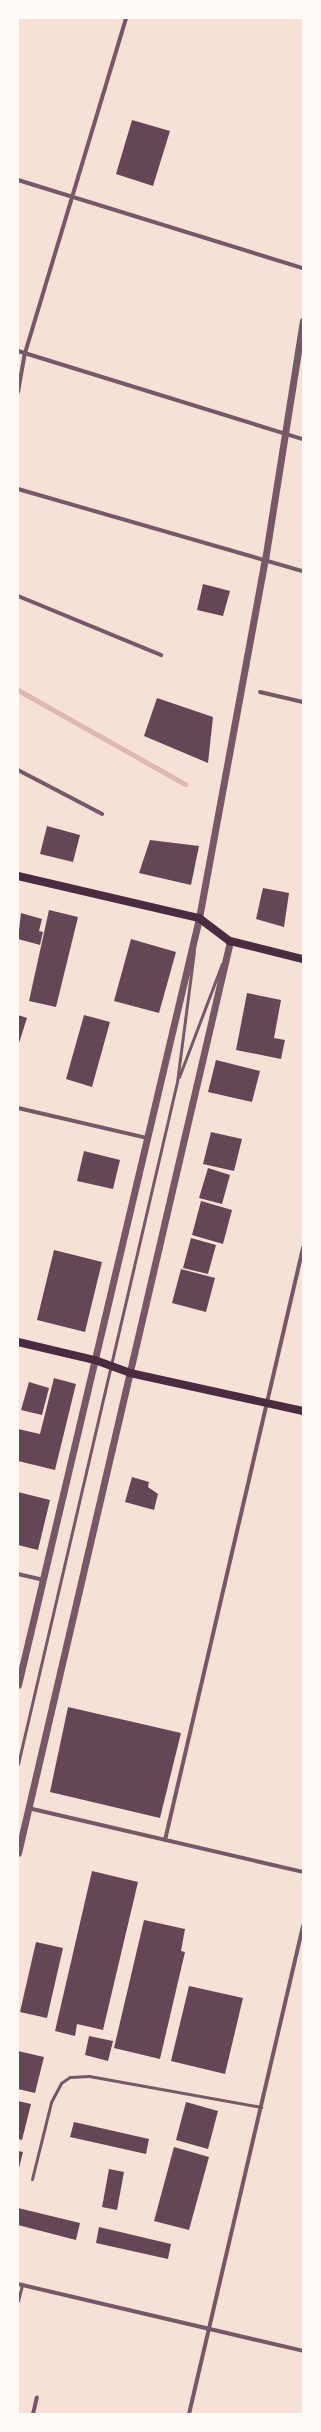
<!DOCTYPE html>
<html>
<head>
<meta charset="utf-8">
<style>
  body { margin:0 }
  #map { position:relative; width:321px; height:2432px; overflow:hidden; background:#f7e1d7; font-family:Barlow,sans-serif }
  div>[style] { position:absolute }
  .stream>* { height:5px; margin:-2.5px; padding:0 2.5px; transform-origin:2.5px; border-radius:2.5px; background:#dcb8b0 }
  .building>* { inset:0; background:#644757 }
  .service>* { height:3px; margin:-1.5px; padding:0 1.5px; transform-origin:1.5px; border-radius:1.5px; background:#755966 }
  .minor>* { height:4px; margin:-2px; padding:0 2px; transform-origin:2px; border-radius:2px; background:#755966 }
  .tertiary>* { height:7px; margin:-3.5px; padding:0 3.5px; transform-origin:3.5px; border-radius:3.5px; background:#755966 }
  .secondary>* { height:8px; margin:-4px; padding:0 4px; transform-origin:4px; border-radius:4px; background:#4a2c40 }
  span { translate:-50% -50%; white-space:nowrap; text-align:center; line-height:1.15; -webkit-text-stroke:3px #fffaf5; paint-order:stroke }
  .frame { position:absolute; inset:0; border:19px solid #fffaf5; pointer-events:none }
</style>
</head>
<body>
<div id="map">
  <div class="stream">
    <div style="left:18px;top:690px;width:192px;rotate:29.4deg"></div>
  </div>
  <div class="building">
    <div style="clip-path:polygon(132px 120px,170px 131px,153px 186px,116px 174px)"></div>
    <div style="clip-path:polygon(203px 584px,230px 591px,223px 616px,197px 610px)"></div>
    <div style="clip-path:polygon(157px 698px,213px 717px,208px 763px,144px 736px)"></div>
    <div style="clip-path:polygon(47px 826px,80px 835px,73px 862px,40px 854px)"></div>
    <div style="clip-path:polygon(150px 840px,199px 846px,191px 885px,139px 873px)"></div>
    <div style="clip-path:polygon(263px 888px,289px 893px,284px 927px,256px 919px)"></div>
    <div style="clip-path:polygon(49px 910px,78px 917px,56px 1007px,29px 1001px)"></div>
    <div style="clip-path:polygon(21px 913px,42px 919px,39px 931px,43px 932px,40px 945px,18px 939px)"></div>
    <div style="clip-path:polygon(131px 939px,176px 952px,159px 1013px,114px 1001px)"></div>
    <div style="clip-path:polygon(247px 993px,281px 1000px,274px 1038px,285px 1040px,281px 1059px,236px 1050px)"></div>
    <div style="clip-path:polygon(18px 1015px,27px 1018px,18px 1046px)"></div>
    <div style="clip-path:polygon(84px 1015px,110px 1022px,92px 1087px,66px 1079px)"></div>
    <div style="clip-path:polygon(216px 1060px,260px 1071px,252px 1102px,208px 1092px)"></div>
    <div style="clip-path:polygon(211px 1132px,242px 1139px,234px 1171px,203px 1164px)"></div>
    <div style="clip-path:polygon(84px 1151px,120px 1160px,113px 1189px,77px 1181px)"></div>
    <div style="clip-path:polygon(208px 1168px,230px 1175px,222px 1204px,199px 1198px)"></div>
    <div style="clip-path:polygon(201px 1201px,232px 1210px,223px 1244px,192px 1235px)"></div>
    <div style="clip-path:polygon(191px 1238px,216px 1245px,208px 1274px,183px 1268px)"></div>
    <div style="clip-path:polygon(54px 1250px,102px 1262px,85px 1332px,37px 1320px)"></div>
    <div style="clip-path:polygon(181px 1269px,215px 1278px,206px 1312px,172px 1303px)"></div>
    <div style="clip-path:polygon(54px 1378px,76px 1384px,55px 1470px,18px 1461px,18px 1429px,40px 1434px)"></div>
    <div style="clip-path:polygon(29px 1382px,49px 1388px,42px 1415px,21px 1410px)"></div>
    <div style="clip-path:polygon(132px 1477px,149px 1482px,148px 1487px,158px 1494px,154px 1510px,125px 1502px)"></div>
    <div style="clip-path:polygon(18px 1492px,50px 1500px,38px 1550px,18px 1545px)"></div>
    <div style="clip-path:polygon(68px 1707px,181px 1733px,160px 1818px,50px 1792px)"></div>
    <div style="clip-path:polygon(92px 1871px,138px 1882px,103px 2030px,77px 2024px,75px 2036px,55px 2031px)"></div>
    <div style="clip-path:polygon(144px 1920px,185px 1929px,181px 1951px,185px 1952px,160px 2059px,114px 2048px)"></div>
    <div style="clip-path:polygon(36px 1942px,63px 1948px,47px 2018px,20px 2012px)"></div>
    <div style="clip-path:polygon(189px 1986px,243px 1998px,225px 2074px,171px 2061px)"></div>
    <div style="clip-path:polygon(89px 2036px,113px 2041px,108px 2061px,85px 2055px)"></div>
    <div style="clip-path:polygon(18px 2051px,44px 2057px,35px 2093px,18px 2089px)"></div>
    <div style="clip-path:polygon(18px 2101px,31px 2104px,22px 2140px,18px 2139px)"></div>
    <div style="clip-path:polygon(186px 2102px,218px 2111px,208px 2149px,176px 2140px)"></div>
    <div style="clip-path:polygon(74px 2122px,149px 2139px,146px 2154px,70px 2137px)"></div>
    <div style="clip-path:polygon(174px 2147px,209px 2157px,189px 2230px,154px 2221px)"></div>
    <div style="clip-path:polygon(18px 2151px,23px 2152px,19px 2168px,18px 2168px)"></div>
    <div style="clip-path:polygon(109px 2169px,124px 2172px,117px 2210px,102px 2207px)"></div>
    <div style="clip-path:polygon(18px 2208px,80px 2223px,76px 2240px,18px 2225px)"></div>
    <div style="clip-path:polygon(99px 2227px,171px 2244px,168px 2259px,96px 2243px)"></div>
  </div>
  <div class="service">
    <div style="left:179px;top:1077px;width:121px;rotate:-69.2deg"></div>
    <div style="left:18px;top:1764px;width:700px;rotate:-76.88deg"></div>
    <div style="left:177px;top:1082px;width:132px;rotate:-82.6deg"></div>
    <div style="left:32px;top:2179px;width:79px;rotate:-76.1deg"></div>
    <div style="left:51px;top:2102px;width:21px;rotate:-62deg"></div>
    <div style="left:61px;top:2083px;width:11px;rotate:-34deg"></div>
    <div style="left:70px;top:2077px;width:19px;rotate:-3deg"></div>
    <div style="left:89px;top:2076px;width:175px;rotate:10.2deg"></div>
    <div style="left:18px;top:2301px;width:16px;rotate:-76deg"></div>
  </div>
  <div class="minor">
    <div style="left:18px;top:180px;width:298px;rotate:17.2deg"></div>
    <div style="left:18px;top:351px;width:298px;rotate:17.2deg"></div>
    <div style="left:18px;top:392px;width:40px;rotate:-80deg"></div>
    <div style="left:25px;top:353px;width:350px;rotate:-73.2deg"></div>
    <div style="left:18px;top:489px;width:297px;rotate:16.1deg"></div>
    <div style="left:18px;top:596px;width:155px;rotate:22.4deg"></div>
    <div style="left:260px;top:692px;width:44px;rotate:13.1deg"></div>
    <div style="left:18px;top:770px;width:95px;rotate:27.6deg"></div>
    <div style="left:18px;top:1108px;width:132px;rotate:13.1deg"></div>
    <div style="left:18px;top:1574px;width:26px;rotate:13deg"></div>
    <div style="left:28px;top:1808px;width:282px;rotate:13.1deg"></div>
    <div style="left:165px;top:1840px;width:608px;rotate:-76.88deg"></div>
    <div style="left:18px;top:2284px;width:293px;rotate:13.2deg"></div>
    <div style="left:33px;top:2414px;width:17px;rotate:-77deg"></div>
    <div style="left:189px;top:2414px;width:501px;rotate:-76.85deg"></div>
  </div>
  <div class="tertiary">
    <div style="left:18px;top:1685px;width:788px;rotate:-76.72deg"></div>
    <div style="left:199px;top:918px;width:364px;rotate:-79.6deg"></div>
    <div style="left:265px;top:560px;width:242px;rotate:-81deg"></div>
    <div style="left:18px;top:1853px;width:936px;rotate:-76.91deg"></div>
  </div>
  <div class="secondary">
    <div style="left:18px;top:876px;width:186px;rotate:13.1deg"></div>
    <div style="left:199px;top:918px;width:39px;rotate:37deg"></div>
    <div style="left:230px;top:941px;width:75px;rotate:13.9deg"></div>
    <div style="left:18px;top:1342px;width:79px;rotate:13.2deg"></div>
    <div style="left:95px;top:1360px;width:37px;rotate:20deg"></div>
    <div style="left:130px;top:1373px;width:177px;rotate:12.4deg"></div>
  </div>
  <div class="frame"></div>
</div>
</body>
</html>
